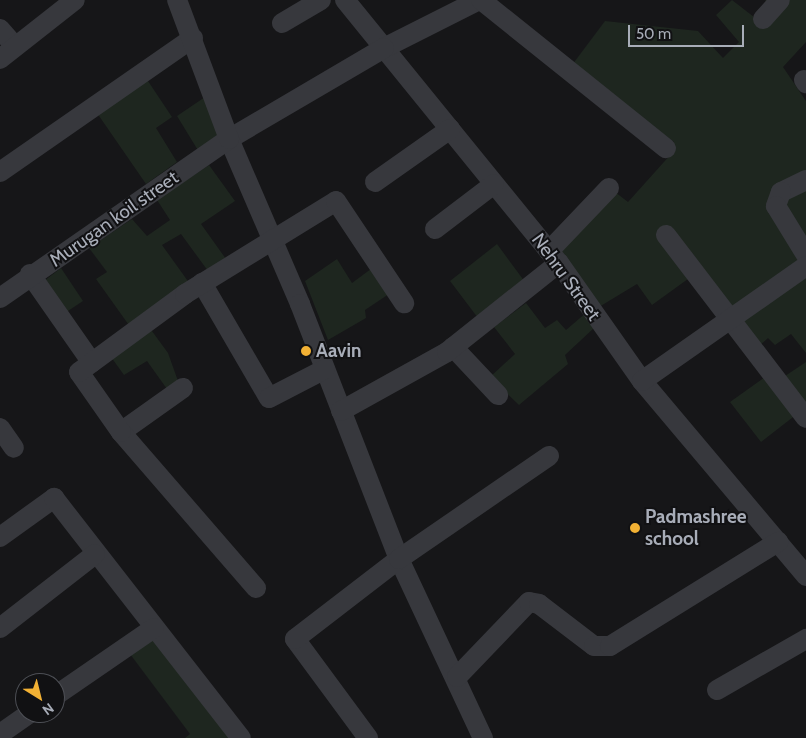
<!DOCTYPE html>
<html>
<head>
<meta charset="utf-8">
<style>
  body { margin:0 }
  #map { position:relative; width:806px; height:738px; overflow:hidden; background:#161618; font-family:Cabin,sans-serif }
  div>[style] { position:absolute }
  .green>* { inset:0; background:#1e261f }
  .minor>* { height:20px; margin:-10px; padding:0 10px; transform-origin:10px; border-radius:10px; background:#37383d }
  .dots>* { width:14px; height:14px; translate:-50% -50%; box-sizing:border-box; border:2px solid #111113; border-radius:50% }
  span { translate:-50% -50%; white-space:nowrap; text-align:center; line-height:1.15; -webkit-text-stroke:4px #111113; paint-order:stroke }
  .street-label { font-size:19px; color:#a8adb8 }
  .poi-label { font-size:19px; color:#a8adb8; font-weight:700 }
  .left { translate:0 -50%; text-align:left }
  .north { position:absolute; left:15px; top:673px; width:50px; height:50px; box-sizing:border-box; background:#111113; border:1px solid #4d4f55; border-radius:50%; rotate:144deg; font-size:14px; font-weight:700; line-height:20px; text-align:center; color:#a8adb8 }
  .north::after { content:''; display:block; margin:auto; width:18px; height:22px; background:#f2b134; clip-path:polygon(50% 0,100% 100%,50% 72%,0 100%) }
  .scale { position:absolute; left:628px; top:25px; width:116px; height:22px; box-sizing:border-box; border:2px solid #a8adb8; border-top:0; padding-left:6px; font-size:15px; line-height:18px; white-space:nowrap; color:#a8adb8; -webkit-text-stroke:4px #111113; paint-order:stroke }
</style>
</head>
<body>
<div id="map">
  <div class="green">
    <div style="clip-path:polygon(732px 0,754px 17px,768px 3px,765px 0,806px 0,806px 42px,783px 67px,806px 101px,806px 353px,791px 334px,775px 345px,768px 338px,758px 347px,699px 271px,652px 305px,637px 284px,599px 307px,559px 251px,615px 192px,628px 202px,672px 153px,674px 142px,572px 65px,605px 21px,698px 31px,723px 58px,739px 42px,716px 15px)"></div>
    <div style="clip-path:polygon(146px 78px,172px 117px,156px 128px,177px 162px,146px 184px,97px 113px)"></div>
    <div style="clip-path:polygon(205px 97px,220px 138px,199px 152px,177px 116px)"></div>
    <div style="clip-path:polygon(209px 165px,235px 201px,201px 224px,226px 259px,208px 271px,181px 234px,162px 245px,190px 284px,131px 328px,96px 279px,107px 272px,89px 248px,132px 219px,147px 236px,170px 220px,157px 200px)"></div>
    <div style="clip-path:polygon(497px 244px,525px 282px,478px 318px,450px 281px)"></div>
    <div style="clip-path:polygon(337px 259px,352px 283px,375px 266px,392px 292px,365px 310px,366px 318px,328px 340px,305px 281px)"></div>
    <div style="clip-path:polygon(61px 268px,83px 301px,62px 315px,40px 284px)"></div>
    <div style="clip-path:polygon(526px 303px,545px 328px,557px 320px,566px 330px,587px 312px,594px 328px,565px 355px,568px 364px,519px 405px,490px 377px,515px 354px,494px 327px)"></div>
    <div style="clip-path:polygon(149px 327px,168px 353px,178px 381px,167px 389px,147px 361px,124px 375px,111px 357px)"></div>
    <div style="clip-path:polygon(806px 362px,806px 407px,761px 442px,730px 402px,775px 370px,782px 378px)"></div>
    <div style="clip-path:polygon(153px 639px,229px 738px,185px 738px,190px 734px,130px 654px)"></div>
  </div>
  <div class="minor">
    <div style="left:345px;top:0;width:339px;rotate:50.9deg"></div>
    <div style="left:559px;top:263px;width:144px;rotate:54.9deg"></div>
    <div style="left:642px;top:381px;width:255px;rotate:49.9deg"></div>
    <div style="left:479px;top:0;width:106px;rotate:153.2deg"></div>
    <div style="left:384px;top:48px;width:180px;rotate:149.6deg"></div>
    <div style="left:229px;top:139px;width:180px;rotate:66.7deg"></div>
    <div style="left:300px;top:304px;width:274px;rotate:68.8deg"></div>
    <div style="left:399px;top:559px;width:198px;rotate:64.9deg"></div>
    <div style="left:481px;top:0;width:237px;rotate:38.7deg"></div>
    <div style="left:763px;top:19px;width:25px;rotate:-48deg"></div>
    <div style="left:282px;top:23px;width:45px;rotate:-30.5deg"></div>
    <div style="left:0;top:29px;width:23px;rotate:49deg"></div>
    <div style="left:0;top:59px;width:95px;rotate:-38.2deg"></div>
    <div style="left:804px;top:80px;width:4px;rotate:56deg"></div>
    <div style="left:0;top:172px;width:235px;rotate:-34.8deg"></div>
    <div style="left:806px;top:180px;width:28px;rotate:154deg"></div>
    <div style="left:781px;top:192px;width:15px;rotate:110deg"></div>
    <div style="left:776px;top:206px;width:57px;rotate:58.5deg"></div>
    <div style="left:375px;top:182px;width:92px;rotate:-35.2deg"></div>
    <div style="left:435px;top:229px;width:74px;rotate:-37.3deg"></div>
    <div style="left:666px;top:235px;width:230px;rotate:52.6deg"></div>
    <div style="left:549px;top:251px;width:87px;rotate:-46.4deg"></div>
    <div style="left:30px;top:274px;width:108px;rotate:55.1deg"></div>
    <div style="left:202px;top:283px;width:133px;rotate:59.8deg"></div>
    <div style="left:269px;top:398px;width:63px;rotate:-27.4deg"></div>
    <div style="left:0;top:298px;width:279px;rotate:-34.8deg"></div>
    <div style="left:229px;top:139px;width:148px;rotate:-110.5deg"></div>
    <div style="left:453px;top:347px;width:66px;rotate:46.8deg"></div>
    <div style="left:642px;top:381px;width:200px;rotate:-35deg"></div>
    <div style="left:341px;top:411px;width:121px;rotate:-29.1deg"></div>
    <div style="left:447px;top:352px;width:143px;rotate:-38.5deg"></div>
    <div style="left:0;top:428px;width:24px;rotate:55deg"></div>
    <div style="left:121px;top:432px;width:76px;rotate:-35.4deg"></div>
    <div style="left:0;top:537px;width:67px;rotate:-35.8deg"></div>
    <div style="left:54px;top:498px;width:304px;rotate:52.1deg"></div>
    <div style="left:256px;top:588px;width:206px;rotate:-130.9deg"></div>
    <div style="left:121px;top:432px;width:73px;rotate:-125deg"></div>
    <div style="left:79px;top:372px;width:132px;rotate:-36.3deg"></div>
    <div style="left:185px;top:294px;width:177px;rotate:-31.6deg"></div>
    <div style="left:336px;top:201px;width:123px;rotate:56.3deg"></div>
    <div style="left:0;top:628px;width:120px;rotate:-37.9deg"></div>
    <div style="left:457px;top:677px;width:104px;rotate:-46.2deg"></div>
    <div style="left:529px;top:602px;width:10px;rotate:11deg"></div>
    <div style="left:539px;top:604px;width:69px;rotate:37.4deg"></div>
    <div style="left:594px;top:646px;width:16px"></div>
    <div style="left:610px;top:646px;width:198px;rotate:-31.8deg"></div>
    <div style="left:717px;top:690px;width:103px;rotate:-29.8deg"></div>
    <div style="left:55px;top:696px;width:120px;rotate:-34.5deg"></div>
    <div style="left:0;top:734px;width:37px;rotate:-35deg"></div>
    <div style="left:368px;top:738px;width:123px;rotate:-126.4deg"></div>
    <div style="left:295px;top:639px;width:131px;rotate:-37.6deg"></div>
    <div style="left:399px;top:559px;width:182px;rotate:-34.5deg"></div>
  </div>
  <div class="dots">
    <div style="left:306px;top:351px;background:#f2b134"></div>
    <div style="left:635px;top:528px;background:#f2b134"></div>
  </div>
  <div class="street-label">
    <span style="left:114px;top:219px;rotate:-35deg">Murugan koil street</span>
    <span style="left:566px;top:277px;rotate:54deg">Nehru Street</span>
  </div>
  <div class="poi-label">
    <span class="left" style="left:316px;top:351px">Aavin</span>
    <span class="left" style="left:645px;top:528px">Padmashree<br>school</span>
  </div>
  <div class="north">N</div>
  <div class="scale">50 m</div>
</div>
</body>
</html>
